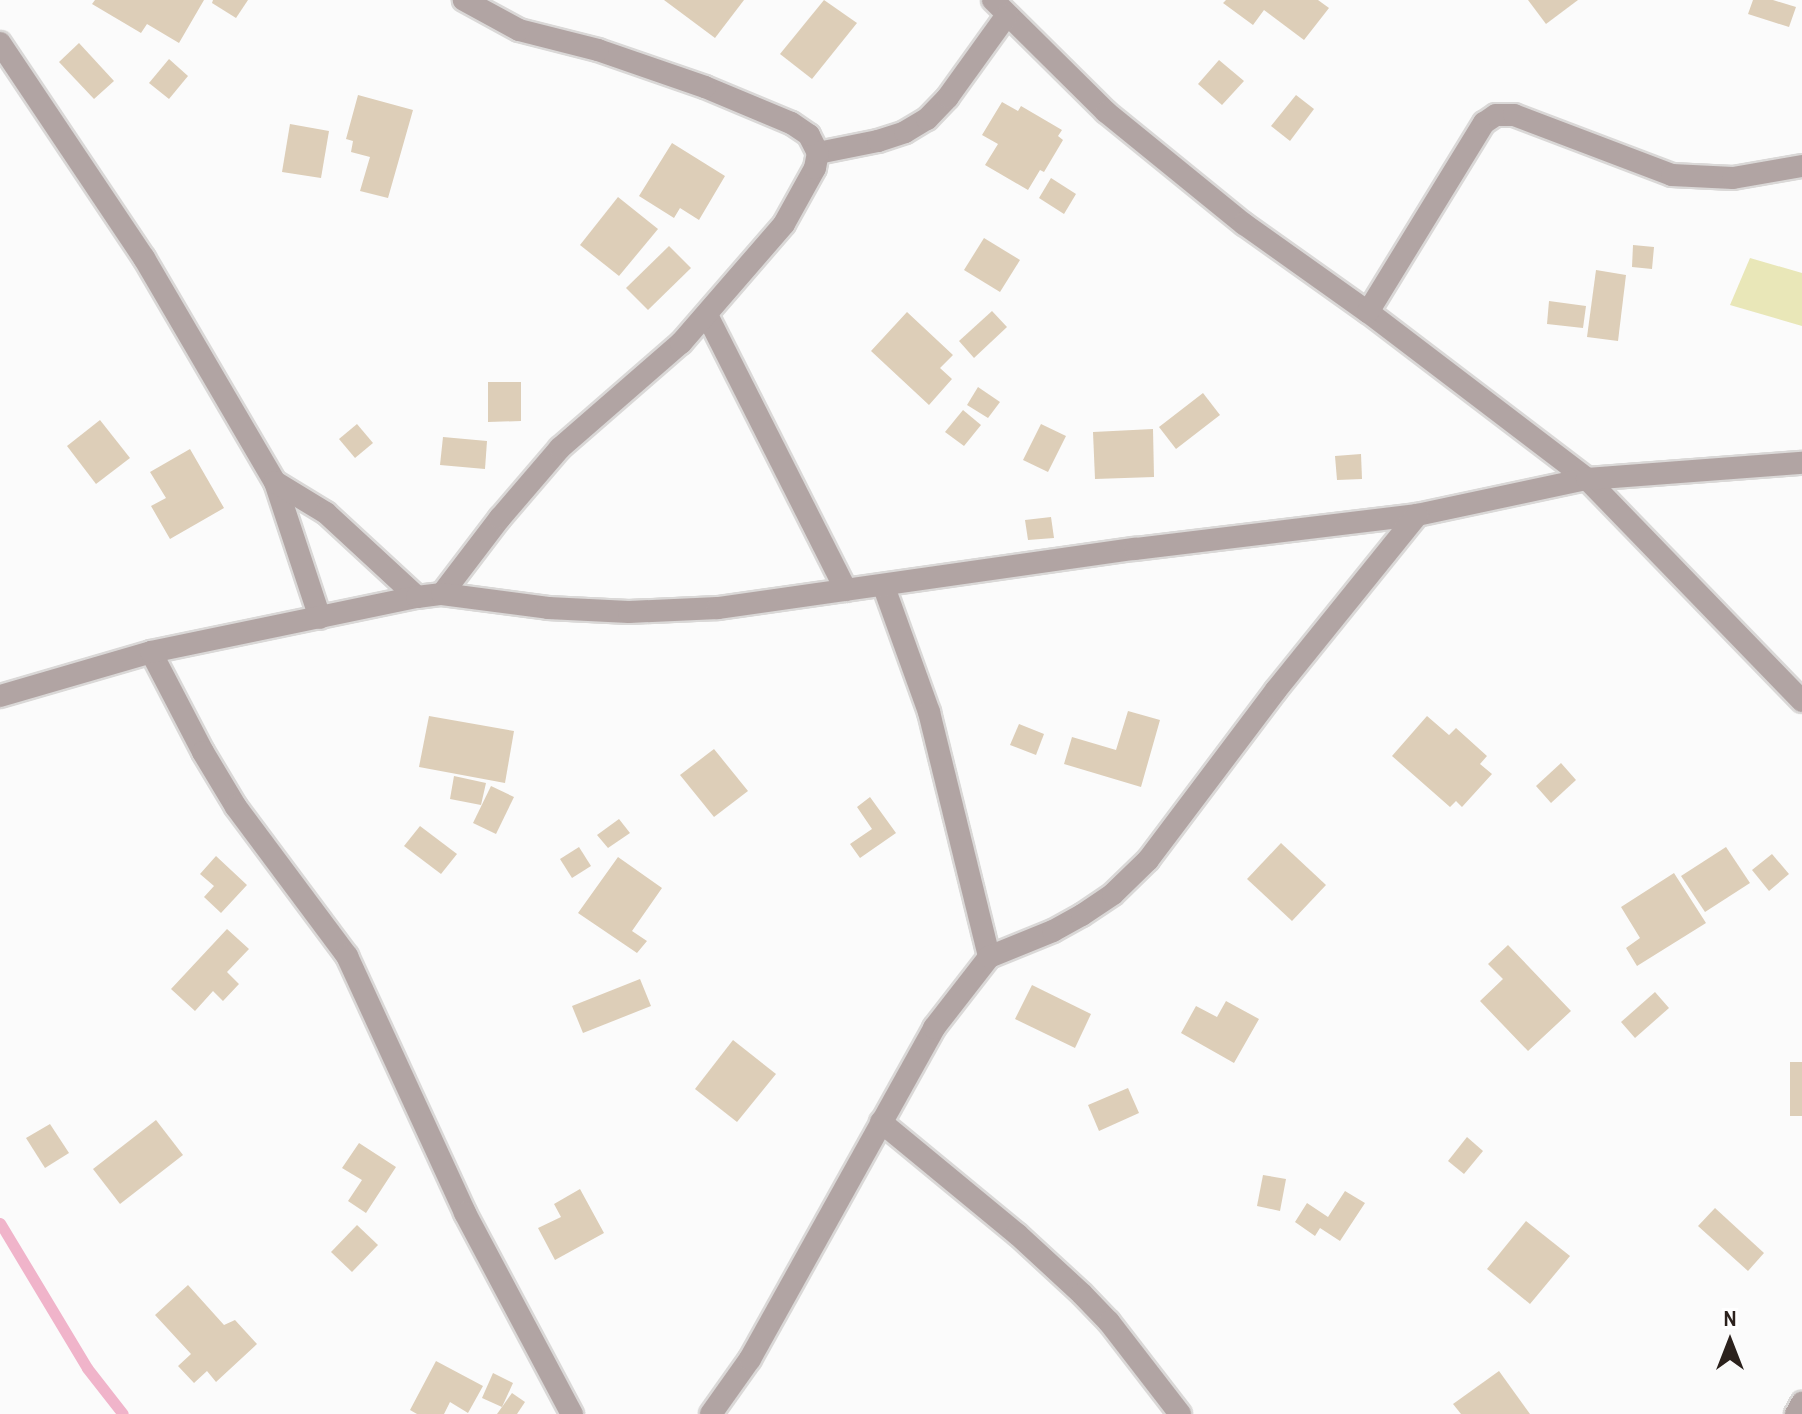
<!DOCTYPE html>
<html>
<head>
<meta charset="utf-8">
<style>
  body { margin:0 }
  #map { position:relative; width:1802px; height:1414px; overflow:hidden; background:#fbfbfb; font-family:"Archivo Narrow",sans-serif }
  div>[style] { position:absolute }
  .green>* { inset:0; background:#e9e7b8 }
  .stream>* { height:11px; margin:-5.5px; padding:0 5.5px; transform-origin:5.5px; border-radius:5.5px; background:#f0b4ca }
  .building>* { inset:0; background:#ddceb8 }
  .roads { filter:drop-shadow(2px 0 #dad8d7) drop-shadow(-2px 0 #dad8d7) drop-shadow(0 2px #dad8d7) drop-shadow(0 -2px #dad8d7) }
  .minor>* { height:22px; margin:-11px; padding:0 11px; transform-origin:11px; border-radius:11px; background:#b1a4a3 }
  span { translate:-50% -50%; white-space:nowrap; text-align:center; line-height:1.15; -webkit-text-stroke:7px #fff; paint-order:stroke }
  .north { position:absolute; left:1690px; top:1302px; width:80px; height:80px; -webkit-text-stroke:6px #fff; paint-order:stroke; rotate:0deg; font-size:22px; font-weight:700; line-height:32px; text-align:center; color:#2b211c }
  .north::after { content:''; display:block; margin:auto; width:28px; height:36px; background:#2b211c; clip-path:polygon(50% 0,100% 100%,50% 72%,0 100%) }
</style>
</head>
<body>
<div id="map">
  <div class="green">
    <div style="clip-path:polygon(1750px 258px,1802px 273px,1802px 326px,1730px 305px)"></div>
  </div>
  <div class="stream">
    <div style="left:0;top:1223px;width:169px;rotate:59deg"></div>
    <div style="left:87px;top:1368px;width:58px;rotate:52deg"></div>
  </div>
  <div class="building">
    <div style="clip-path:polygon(95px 0,204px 0,179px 43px,147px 24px,141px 33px,92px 4px)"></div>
    <div style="clip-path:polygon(213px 0,248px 0,236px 18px,212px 3px)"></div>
    <div style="clip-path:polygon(664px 0,744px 0,715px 38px)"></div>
    <div style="clip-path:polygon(824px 0,857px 23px,812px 79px,780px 54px)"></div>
    <div style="clip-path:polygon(1226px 0,1318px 0,1329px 8px,1304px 40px,1264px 10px,1253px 25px,1223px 3px)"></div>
    <div style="clip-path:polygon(1528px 0,1578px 0,1546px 24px)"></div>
    <div style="clip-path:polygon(1753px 0,1773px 0,1796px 7px,1789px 27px,1748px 14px)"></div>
    <div style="clip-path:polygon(79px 43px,114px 81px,94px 99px,59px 62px)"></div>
    <div style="clip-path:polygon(169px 59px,188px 76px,169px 99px,149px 83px)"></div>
    <div style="clip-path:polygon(1219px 60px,1244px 81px,1222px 105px,1198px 84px)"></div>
    <div style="clip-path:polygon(358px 95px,413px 110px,388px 198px,360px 191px,370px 157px,351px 152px,353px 141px,346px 139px)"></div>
    <div style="clip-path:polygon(1296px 95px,1314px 109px,1290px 141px,1271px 126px)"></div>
    <div style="clip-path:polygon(1002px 102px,1018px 111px,1021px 106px,1062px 130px,1058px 136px,1063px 140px,1044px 172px,1040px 170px,1028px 190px,985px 165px,998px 144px,982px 135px)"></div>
    <div style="clip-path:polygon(290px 124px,329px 131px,321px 178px,282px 172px)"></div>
    <div style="clip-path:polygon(672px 143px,725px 176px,699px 220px,680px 208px,674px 218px,639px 196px)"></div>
    <div style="clip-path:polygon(1051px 178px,1076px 194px,1064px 214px,1039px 198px)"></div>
    <div style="clip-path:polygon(618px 197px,658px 229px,619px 276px,580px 245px)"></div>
    <div style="clip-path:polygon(984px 238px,1020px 260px,1000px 292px,964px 270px)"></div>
    <div style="clip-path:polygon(1633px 245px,1654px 247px,1652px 269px,1632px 267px)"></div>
    <div style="clip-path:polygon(669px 246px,691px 268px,648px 310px,626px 288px)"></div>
    <div style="clip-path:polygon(1596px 270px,1626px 275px,1618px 341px,1587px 337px)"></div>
    <div style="clip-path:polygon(1549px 301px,1586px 306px,1583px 328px,1547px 324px)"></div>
    <div style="clip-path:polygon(992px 311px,1007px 327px,974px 358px,959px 341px)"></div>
    <div style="clip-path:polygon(907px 312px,953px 355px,940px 368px,952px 379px,929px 405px,871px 351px)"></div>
    <div style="clip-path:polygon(488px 382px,521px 382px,521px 421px,488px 422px)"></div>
    <div style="clip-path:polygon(978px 387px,1000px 402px,988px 418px,967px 405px)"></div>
    <div style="clip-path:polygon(1203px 393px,1220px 415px,1176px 449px,1159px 427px)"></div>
    <div style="clip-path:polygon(963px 410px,981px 425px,964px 446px,945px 432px)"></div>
    <div style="clip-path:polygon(100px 420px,130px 458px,96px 484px,67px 446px)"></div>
    <div style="clip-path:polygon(357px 424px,373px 443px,355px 458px,339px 439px)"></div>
    <div style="clip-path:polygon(1041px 424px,1066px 436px,1048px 472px,1023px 460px)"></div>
    <div style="clip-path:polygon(1153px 429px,1154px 477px,1095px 479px,1093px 432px)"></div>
    <div style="clip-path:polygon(443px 437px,487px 441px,485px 469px,440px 465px)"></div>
    <div style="clip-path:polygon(190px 449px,224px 508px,170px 539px,151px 506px,166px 498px,150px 472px)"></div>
    <div style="clip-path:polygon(1361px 454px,1362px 479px,1337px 480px,1335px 456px)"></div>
    <div style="clip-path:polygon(1051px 517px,1054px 538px,1028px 540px,1025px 520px)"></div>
    <div style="clip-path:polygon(1128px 711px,1160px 720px,1141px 787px,1064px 764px,1072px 737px,1116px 750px)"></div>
    <div style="clip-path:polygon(429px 716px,514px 731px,505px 783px,419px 767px)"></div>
    <div style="clip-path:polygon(1427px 716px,1449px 735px,1456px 728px,1487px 756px,1480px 764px,1492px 774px,1462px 807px,1456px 801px,1450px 807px,1392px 756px)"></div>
    <div style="clip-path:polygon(1019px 724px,1044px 734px,1036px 755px,1010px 745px)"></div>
    <div style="clip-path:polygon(714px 749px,748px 791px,714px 817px,680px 775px)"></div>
    <div style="clip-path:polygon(1561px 763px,1576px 780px,1551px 803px,1536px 786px)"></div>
    <div style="clip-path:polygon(454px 776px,486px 783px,481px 805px,450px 799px)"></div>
    <div style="clip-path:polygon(491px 786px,514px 797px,496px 834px,473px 823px)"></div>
    <div style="clip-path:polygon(870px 797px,896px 833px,860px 858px,850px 844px,872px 829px,857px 807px)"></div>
    <div style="clip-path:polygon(619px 819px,630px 833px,608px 848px,597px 835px)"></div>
    <div style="clip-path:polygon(420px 826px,457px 854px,441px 874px,404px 846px)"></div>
    <div style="clip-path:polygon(1281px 843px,1326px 885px,1292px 921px,1247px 879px)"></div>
    <div style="clip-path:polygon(579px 847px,591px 866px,572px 878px,560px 859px)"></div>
    <div style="clip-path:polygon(1726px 847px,1750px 883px,1705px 912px,1681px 876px)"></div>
    <div style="clip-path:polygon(1772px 854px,1789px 874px,1769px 891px,1752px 870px)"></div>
    <div style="clip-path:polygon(216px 856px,247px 885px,221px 913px,204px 897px,214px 886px,200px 874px)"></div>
    <div style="clip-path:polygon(618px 857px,662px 888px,632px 931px,647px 941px,637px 953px,578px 913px)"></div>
    <div style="clip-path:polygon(1674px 873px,1706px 923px,1637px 966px,1626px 948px,1640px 938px,1621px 907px)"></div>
    <div style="clip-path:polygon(227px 929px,249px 949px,227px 972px,239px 984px,223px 1001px,213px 991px,195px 1011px,171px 989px)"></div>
    <div style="clip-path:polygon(1508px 945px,1571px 1011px,1528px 1051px,1480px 1001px,1503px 979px,1488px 964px)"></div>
    <div style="clip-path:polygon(640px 979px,651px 1006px,583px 1033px,572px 1006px)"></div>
    <div style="clip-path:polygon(1032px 985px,1091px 1014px,1075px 1048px,1015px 1019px)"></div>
    <div style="clip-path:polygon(1655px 992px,1669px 1008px,1635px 1038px,1621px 1022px)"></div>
    <div style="clip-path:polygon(1226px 1001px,1259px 1019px,1234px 1063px,1181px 1033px,1196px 1006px,1217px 1017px)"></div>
    <div style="clip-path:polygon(733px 1040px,776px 1074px,737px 1122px,695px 1089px)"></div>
    <div style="clip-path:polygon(1790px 1062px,1802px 1062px,1802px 1116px,1790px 1116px)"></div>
    <div style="clip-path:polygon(1128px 1088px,1139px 1113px,1099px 1131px,1088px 1105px)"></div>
    <div style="clip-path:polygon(156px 1120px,183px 1155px,120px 1204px,93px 1169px)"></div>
    <div style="clip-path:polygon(50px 1124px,69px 1153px,45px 1168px,26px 1138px)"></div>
    <div style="clip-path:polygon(1467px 1137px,1483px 1151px,1464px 1174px,1448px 1161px)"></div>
    <div style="clip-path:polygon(359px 1143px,396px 1167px,366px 1213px,348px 1201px,362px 1180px,342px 1168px)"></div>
    <div style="clip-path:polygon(1263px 1175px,1286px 1179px,1280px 1211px,1257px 1206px)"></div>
    <div style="clip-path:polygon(580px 1189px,604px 1233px,555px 1260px,538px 1228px,561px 1217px,554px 1204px)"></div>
    <div style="clip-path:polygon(1345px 1191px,1365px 1203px,1340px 1241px,1320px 1228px,1315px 1236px,1295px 1222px,1307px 1203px,1328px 1217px)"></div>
    <div style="clip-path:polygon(1715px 1208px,1764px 1253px,1748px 1271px,1698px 1226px)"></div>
    <div style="clip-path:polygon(1526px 1221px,1570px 1256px,1530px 1304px,1487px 1269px)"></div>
    <div style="clip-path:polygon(357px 1225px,378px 1245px,352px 1272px,331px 1252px)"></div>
    <div style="clip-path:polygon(188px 1285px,224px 1325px,235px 1320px,257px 1344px,216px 1382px,207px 1371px,194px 1383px,178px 1366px,191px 1354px,155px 1315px)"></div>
    <div style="clip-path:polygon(436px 1361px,483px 1386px,468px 1413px,450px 1402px,444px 1414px,417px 1414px,410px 1410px)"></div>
    <div style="clip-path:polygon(1499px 1371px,1530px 1414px,1461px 1414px,1453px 1404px)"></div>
    <div style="clip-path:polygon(493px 1373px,513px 1383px,502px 1407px,482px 1398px)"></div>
    <div style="clip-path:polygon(512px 1393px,525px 1402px,517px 1414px,497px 1414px)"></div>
  </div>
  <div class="roads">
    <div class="minor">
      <div style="left:993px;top:0;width:159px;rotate:44.7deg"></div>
      <div style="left:1106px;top:112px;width:178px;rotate:39.1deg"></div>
      <div style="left:1244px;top:224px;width:152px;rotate:35.4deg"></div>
      <div style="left:1368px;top:312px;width:275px;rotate:37.3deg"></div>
      <div style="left:1587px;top:479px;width:309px;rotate:45.9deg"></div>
      <div style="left:0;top:43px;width:259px;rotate:56.2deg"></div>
      <div style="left:144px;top:258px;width:259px;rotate:59.7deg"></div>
      <div style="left:275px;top:482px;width:143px;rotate:71.7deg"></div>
      <div style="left:818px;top:153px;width:61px;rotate:-11.3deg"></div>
      <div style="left:878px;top:141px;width:28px;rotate:-18deg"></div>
      <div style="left:905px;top:132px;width:26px;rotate:-31deg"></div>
      <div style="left:927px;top:119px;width:30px;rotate:-46deg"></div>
      <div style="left:948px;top:97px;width:101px;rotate:-54.3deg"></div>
      <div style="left:1368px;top:312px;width:222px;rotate:-58.5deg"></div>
      <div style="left:1484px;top:123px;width:14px;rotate:-34deg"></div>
      <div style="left:1496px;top:115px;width:18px"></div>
      <div style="left:1514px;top:115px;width:169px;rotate:20.8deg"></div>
      <div style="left:1672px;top:175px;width:61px;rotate:2.8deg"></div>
      <div style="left:1733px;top:178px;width:70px;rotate:-9.9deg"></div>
      <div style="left:707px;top:315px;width:308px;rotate:63.2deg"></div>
      <div style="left:275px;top:482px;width:60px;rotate:31.3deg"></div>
      <div style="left:326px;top:513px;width:124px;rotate:42.7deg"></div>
      <div style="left:884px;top:587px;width:133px;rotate:70.2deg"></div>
      <div style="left:929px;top:712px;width:252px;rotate:76.2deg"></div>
      <div style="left:442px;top:594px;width:96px;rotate:-52.7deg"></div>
      <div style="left:500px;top:518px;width:92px;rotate:-49.4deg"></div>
      <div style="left:560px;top:448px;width:160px;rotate:-41deg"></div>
      <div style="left:681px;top:343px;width:157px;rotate:-49.1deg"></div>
      <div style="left:784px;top:224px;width:64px;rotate:-61deg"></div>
      <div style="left:815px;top:168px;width:15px;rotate:-79deg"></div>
      <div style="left:818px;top:153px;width:20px;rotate:-117deg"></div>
      <div style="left:809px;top:135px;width:22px;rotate:-146deg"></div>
      <div style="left:791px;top:123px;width:93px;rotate:-157.3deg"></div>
      <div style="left:705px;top:87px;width:113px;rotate:-160.9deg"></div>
      <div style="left:598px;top:50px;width:81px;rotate:-165.8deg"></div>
      <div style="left:519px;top:30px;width:63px;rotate:-151.4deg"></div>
      <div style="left:151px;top:652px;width:113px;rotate:62.5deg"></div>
      <div style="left:203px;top:752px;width:64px;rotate:59deg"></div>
      <div style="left:236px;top:807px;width:186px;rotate:53.3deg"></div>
      <div style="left:347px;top:956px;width:283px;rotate:65.3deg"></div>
      <div style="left:465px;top:1213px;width:228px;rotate:62deg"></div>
      <div style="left:0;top:696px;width:157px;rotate:-16.2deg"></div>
      <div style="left:151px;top:652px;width:272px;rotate:-11.7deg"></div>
      <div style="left:417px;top:597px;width:25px;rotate:-7deg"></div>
      <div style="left:442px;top:594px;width:107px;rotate:7.5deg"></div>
      <div style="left:548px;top:608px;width:81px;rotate:2.8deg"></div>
      <div style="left:629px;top:612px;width:89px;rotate:-2.6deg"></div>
      <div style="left:718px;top:608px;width:421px;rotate:-8.1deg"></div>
      <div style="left:1135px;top:549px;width:284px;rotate:-6.9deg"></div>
      <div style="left:1417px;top:515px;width:174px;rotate:-12deg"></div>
      <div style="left:1587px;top:479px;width:216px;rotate:-4.3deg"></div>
      <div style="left:881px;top:1122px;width:176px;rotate:39.5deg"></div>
      <div style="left:1017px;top:1234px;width:88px;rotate:42.7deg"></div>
      <div style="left:1082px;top:1294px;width:39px;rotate:46deg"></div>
      <div style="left:1109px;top:1322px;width:116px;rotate:52.3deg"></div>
      <div style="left:711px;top:1414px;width:67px;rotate:-54.7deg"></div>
      <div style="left:750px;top:1359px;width:379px;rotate:-60.9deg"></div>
      <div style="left:934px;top:1028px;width:90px;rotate:-52.2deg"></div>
      <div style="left:989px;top:957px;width:69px;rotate:-22.1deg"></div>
      <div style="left:1053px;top:931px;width:33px;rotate:-29deg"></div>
      <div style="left:1082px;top:915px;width:37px;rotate:-34deg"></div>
      <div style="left:1113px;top:894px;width:49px;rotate:-44.2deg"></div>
      <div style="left:1148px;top:860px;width:213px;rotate:-53deg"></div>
      <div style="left:1276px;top:690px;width:225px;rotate:-51.1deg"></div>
      <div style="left:1796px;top:1414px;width:13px;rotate:-61deg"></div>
    </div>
  </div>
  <div class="north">N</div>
</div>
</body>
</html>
